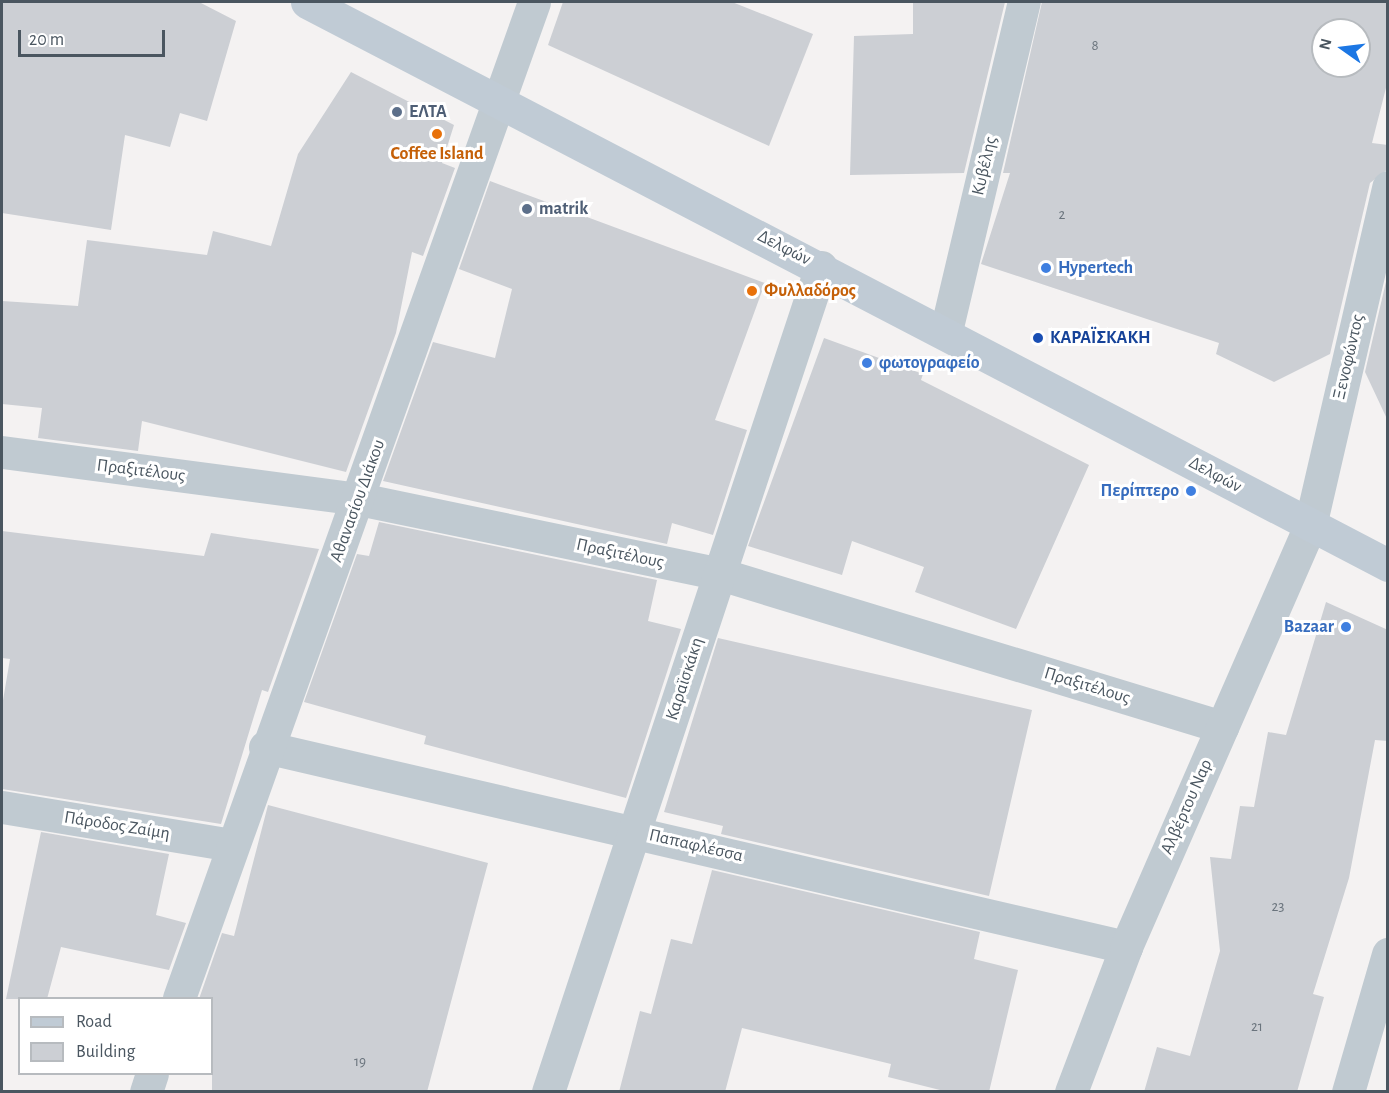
<!DOCTYPE html>
<html>
<head>
<meta charset="utf-8">
<style>
  body { margin:0 }
  #map { position:relative; width:1389px; height:1093px; overflow:hidden; background:#f4f2f2; font-family:"Alegreya Sans",sans-serif }
  div>[style] { position:absolute }
  .building>* { inset:0; background:#cccfd4 }
  .minor>* { height:33px; margin:-16.5px; padding:0 16.5px; transform-origin:16.5px; border-radius:16.5px; background:#c0cad1 }
  .secondary>* { height:33px; margin:-16.5px; padding:0 16.5px; transform-origin:16.5px; border-radius:16.5px; background:#c0cbd5 }
  .dots>* { width:16px; height:16px; translate:-50% -50%; box-sizing:border-box; border:3px solid #fff; border-radius:50% }
  span { translate:-50% -50%; white-space:nowrap; text-align:center; line-height:1.15; -webkit-text-stroke:6px #fff; paint-order:stroke }
  .number-label { font-size:15px; color:#6a747d }
  .number-label span { -webkit-text-stroke-width:0 }
  .service-label { font-size:18px; color:#4e5e75; font-weight:700 }
  .left { translate:0 -50%; text-align:left }
  .food-label { font-size:18px; color:#c56008; font-weight:700 }
  .street-label { font-size:18px; color:#4a5660 }
  .shop-label { font-size:18px; color:#366cbe; font-weight:700 }
  .right { translate:-100% -50%; text-align:right }
  .transit-label { font-size:18px; color:#164399; font-weight:700 }
  .frame { position:absolute; inset:0; border:3px solid #4a5660; pointer-events:none }
  .legend { position:absolute; left:18px; top:997px; width:195px; height:78px; box-sizing:border-box; background:#fff; border:2px solid #b7bbbf; margin:0; padding:8px 10px; list-style:none; font-size:18px; color:#4a5660 }
  .legend li { display:flex; align-items:center; gap:12px; height:30px }
  .legend b { width:30px; border:2px solid #b7bbbf }
  .north { position:absolute; left:1311px; top:18px; width:60px; height:60px; box-sizing:border-box; background:#fff; border:2px solid #b7bbbf; border-radius:50%; rotate:284deg; font-size:16px; font-weight:700; line-height:24px; text-align:center; color:#4a5660 }
  .north::after { content:''; display:block; margin:auto; width:21px; height:27px; background:#1c77e4; clip-path:polygon(50% 0,100% 100%,50% 72%,0 100%) }
  .scale { position:absolute; left:18px; top:30px; width:147px; height:27px; box-sizing:border-box; border:3px solid #4a5660; border-top:0; padding-left:8px; font-size:18px; line-height:21px; white-space:nowrap; color:#4a5660; -webkit-text-stroke:4px #fff; paint-order:stroke }
</style>
</head>
<body>
<div id="map">
  <div class="building">
    <div style="clip-path:polygon(2px 2px,199px 2px,236px 21px,207px 121px,180px 113px,170px 147px,125px 135px,111px 230px,2px 213px)"></div>
    <div style="clip-path:polygon(563px 2px,732px 2px,813px 34px,769px 146px,548px 45px)"></div>
    <div style="clip-path:polygon(913px 2px,1005px 2px,964px 173px,850px 175px,854px 36px,913px 34px)"></div>
    <div style="clip-path:polygon(evenodd,1042px 2px,1388px 2px,1388px 80px,1372px 143px,1388px 145px,1388px 169px,1370px 183px,1330px 354px,1274px 382px,1216px 354px,1219px 343px,981px 264px,1010px 173px,1003px 173px,1042px 2px,1323px 30px,1359px 30px,1359px 66px,1323px 66px,1323px 30px)"></div>
    <div style="clip-path:polygon(351px 72px,454px 125px,442px 163px,455px 168px,423px 256px,412px 252px,396px 333px,346px 472px,142px 421px,138px 451px,38px 438px,42px 408px,2px 404px,2px 301px,78px 306px,87px 240px,207px 255px,213px 231px,271px 246px,298px 154px)"></div>
    <div style="clip-path:polygon(490px 181px,765px 283px,715px 420px,747px 430px,713px 535px,672px 523px,667px 544px,383px 481px,433px 342px,495px 358px,512px 289px,459px 269px)"></div>
    <div style="clip-path:polygon(1388px 273px,1388px 421px,1365px 372px)"></div>
    <div style="clip-path:polygon(824px 338px,923px 374px,921px 380px,1089px 465px,1016px 629px,915px 592px,924px 567px,852px 541px,842px 575px,748px 546px)"></div>
    <div style="clip-path:polygon(379px 522px,657px 580px,648px 621px,681px 629px,626px 798px,424px 744px,426px 736px,304px 702px,357px 554px,369px 556px)"></div>
    <div style="clip-path:polygon(2px 531px,204px 556px,211px 533px,319px 549px,268px 692px,262px 690px,221px 824px,2px 789px,2px 706px,10px 659px,2px 658px)"></div>
    <div style="clip-path:polygon(1326px 602px,1388px 630px,1388px 741px,1375px 740px,1349px 878px,1313px 994px,1324px 997px,1297px 1092px,1144px 1092px,1157px 1047px,1190px 1056px,1220px 951px,1210px 857px,1231px 859px,1240px 806px,1254px 807px,1268px 732px,1286px 735px)"></div>
    <div style="clip-path:polygon(718px 638px,1032px 710px,989px 896px,721px 834px,723px 826px,664px 812px)"></div>
    <div style="clip-path:polygon(268px 805px,488px 863px,427px 1092px,212px 1092px,212px 999px,199px 999px,222px 933px,234px 936px)"></div>
    <div style="clip-path:polygon(41px 832px,169px 854px,156px 915px,186px 923px,169px 970px,61px 947px,47px 999px,6px 999px)"></div>
    <div style="clip-path:polygon(712px 870px,980px 932px,974px 959px,1018px 970px,989px 1092px,948px 1092px,888px 1077px,891px 1064px,742px 1028px,725px 1092px,619px 1092px,640px 1011px,651px 1014px,671px 939px,692px 944px)"></div>
  </div>
  <div class="minor">
    <div style="left:946px;top:331px;width:338px;rotate:-76.7deg"></div>
    <div style="left:2px;top:452px;width:360px;rotate:7.5deg"></div>
    <div style="left:359px;top:499px;width:369px;rotate:11.7deg"></div>
    <div style="left:720px;top:574px;width:525px;rotate:16.95deg"></div>
    <div style="left:265px;top:747px;width:884px;rotate:13.08deg"></div>
    <div style="left:2px;top:807px;width:233px;rotate:9.4deg"></div>
    <div style="left:179px;top:998px;width:1057px;rotate:-70.38deg"></div>
    <div style="left:146px;top:1092px;width:19px;rotate:-72deg"></div>
    <div style="left:548px;top:1092px;width:869px;rotate:-71.69deg"></div>
    <div style="left:1071px;top:1092px;width:155px;rotate:-69.2deg"></div>
    <div style="left:1126px;top:947px;width:459px;rotate:-66.4deg"></div>
    <div style="left:1310px;top:526px;width:348px;rotate:-77deg"></div>
    <div style="left:1348px;top:1092px;width:144px;rotate:-73.8deg"></div>
  </div>
  <div class="secondary">
    <div style="left:307px;top:2px;width:1219px;rotate:27.51deg"></div>
  </div>
  <div class="dots">
    <div style="left:397px;top:112px;background:#5c6f8a"></div>
    <div style="left:437px;top:134px;background:#e8710a"></div>
    <div style="left:527px;top:209px;background:#5c6f8a"></div>
    <div style="left:1046px;top:268px;background:#3f7fe0"></div>
    <div style="left:752px;top:291px;background:#e8710a"></div>
    <div style="left:1038px;top:338px;background:#1a4fb4"></div>
    <div style="left:867px;top:363px;background:#3f7fe0"></div>
    <div style="left:1191px;top:491px;background:#3f7fe0"></div>
    <div style="left:1346px;top:627px;background:#3f7fe0"></div>
  </div>
  <div class="number-label">
    <span style="left:1095px;top:46px">8</span>
    <span style="left:1062px;top:215px">2</span>
    <span style="left:1278px;top:907px">23</span>
    <span style="left:1257px;top:1027px">21</span>
    <span style="left:360px;top:1062px">19</span>
  </div>
  <div class="service-label">
    <span class="left" style="left:409px;top:112px">ΕΛΤΑ</span>
    <span class="left" style="left:539px;top:209px">matrik</span>
  </div>
  <div class="food-label">
    <span style="left:437px;top:154px">Coffee Island</span>
    <span class="left" style="left:764px;top:291px">Φυλλαδόρος</span>
  </div>
  <div class="street-label">
    <span style="left:985px;top:166px;rotate:-77deg">Κυβέλης</span>
    <span style="left:784px;top:248px;rotate:27deg">Δελφών</span>
    <span style="left:1349px;top:357px;rotate:-77deg">Ξενοφώντος</span>
    <span style="left:141px;top:471px;rotate:7deg">Πραξιτέλους</span>
    <span style="left:1215px;top:475px;rotate:28deg">Δελφών</span>
    <span style="left:358px;top:501px;rotate:-70deg">Αθανασίου Διάκου</span>
    <span style="left:620px;top:554px;rotate:12deg">Πραξιτέλους</span>
    <span style="left:685px;top:679px;rotate:-72deg">Καραϊσκάκη</span>
    <span style="left:1087px;top:686px;rotate:17deg">Πραξιτέλους</span>
    <span style="left:1187px;top:807px;rotate:-66deg">Αλβέρτου Ναρ</span>
    <span style="left:117px;top:826px;rotate:9deg">Πάροδος Ζαίμη</span>
    <span style="left:696px;top:846px;rotate:13deg">Παπαφλέσσα</span>
  </div>
  <div class="shop-label">
    <span class="left" style="left:1058px;top:268px">Hypertech</span>
    <span class="left" style="left:879px;top:363px">φωτογραφείο</span>
    <span class="right" style="left:1179px;top:491px">Περίπτερο</span>
    <span class="right" style="left:1334px;top:627px">Bazaar</span>
  </div>
  <div class="transit-label">
    <span class="left" style="left:1050px;top:338px">ΚΑΡΑΪΣΚΑΚΗ</span>
  </div>
  <div class="frame"></div>
  <ul class="legend">
  <li><b style="height:8px;background:#c0cbd5"></b>Road</li>
  <li><b style="height:16px;background:#cccfd4"></b>Building</li>
  </ul>
  <div class="north">N</div>
  <div class="scale">20 m</div>
</div>
</body>
</html>
